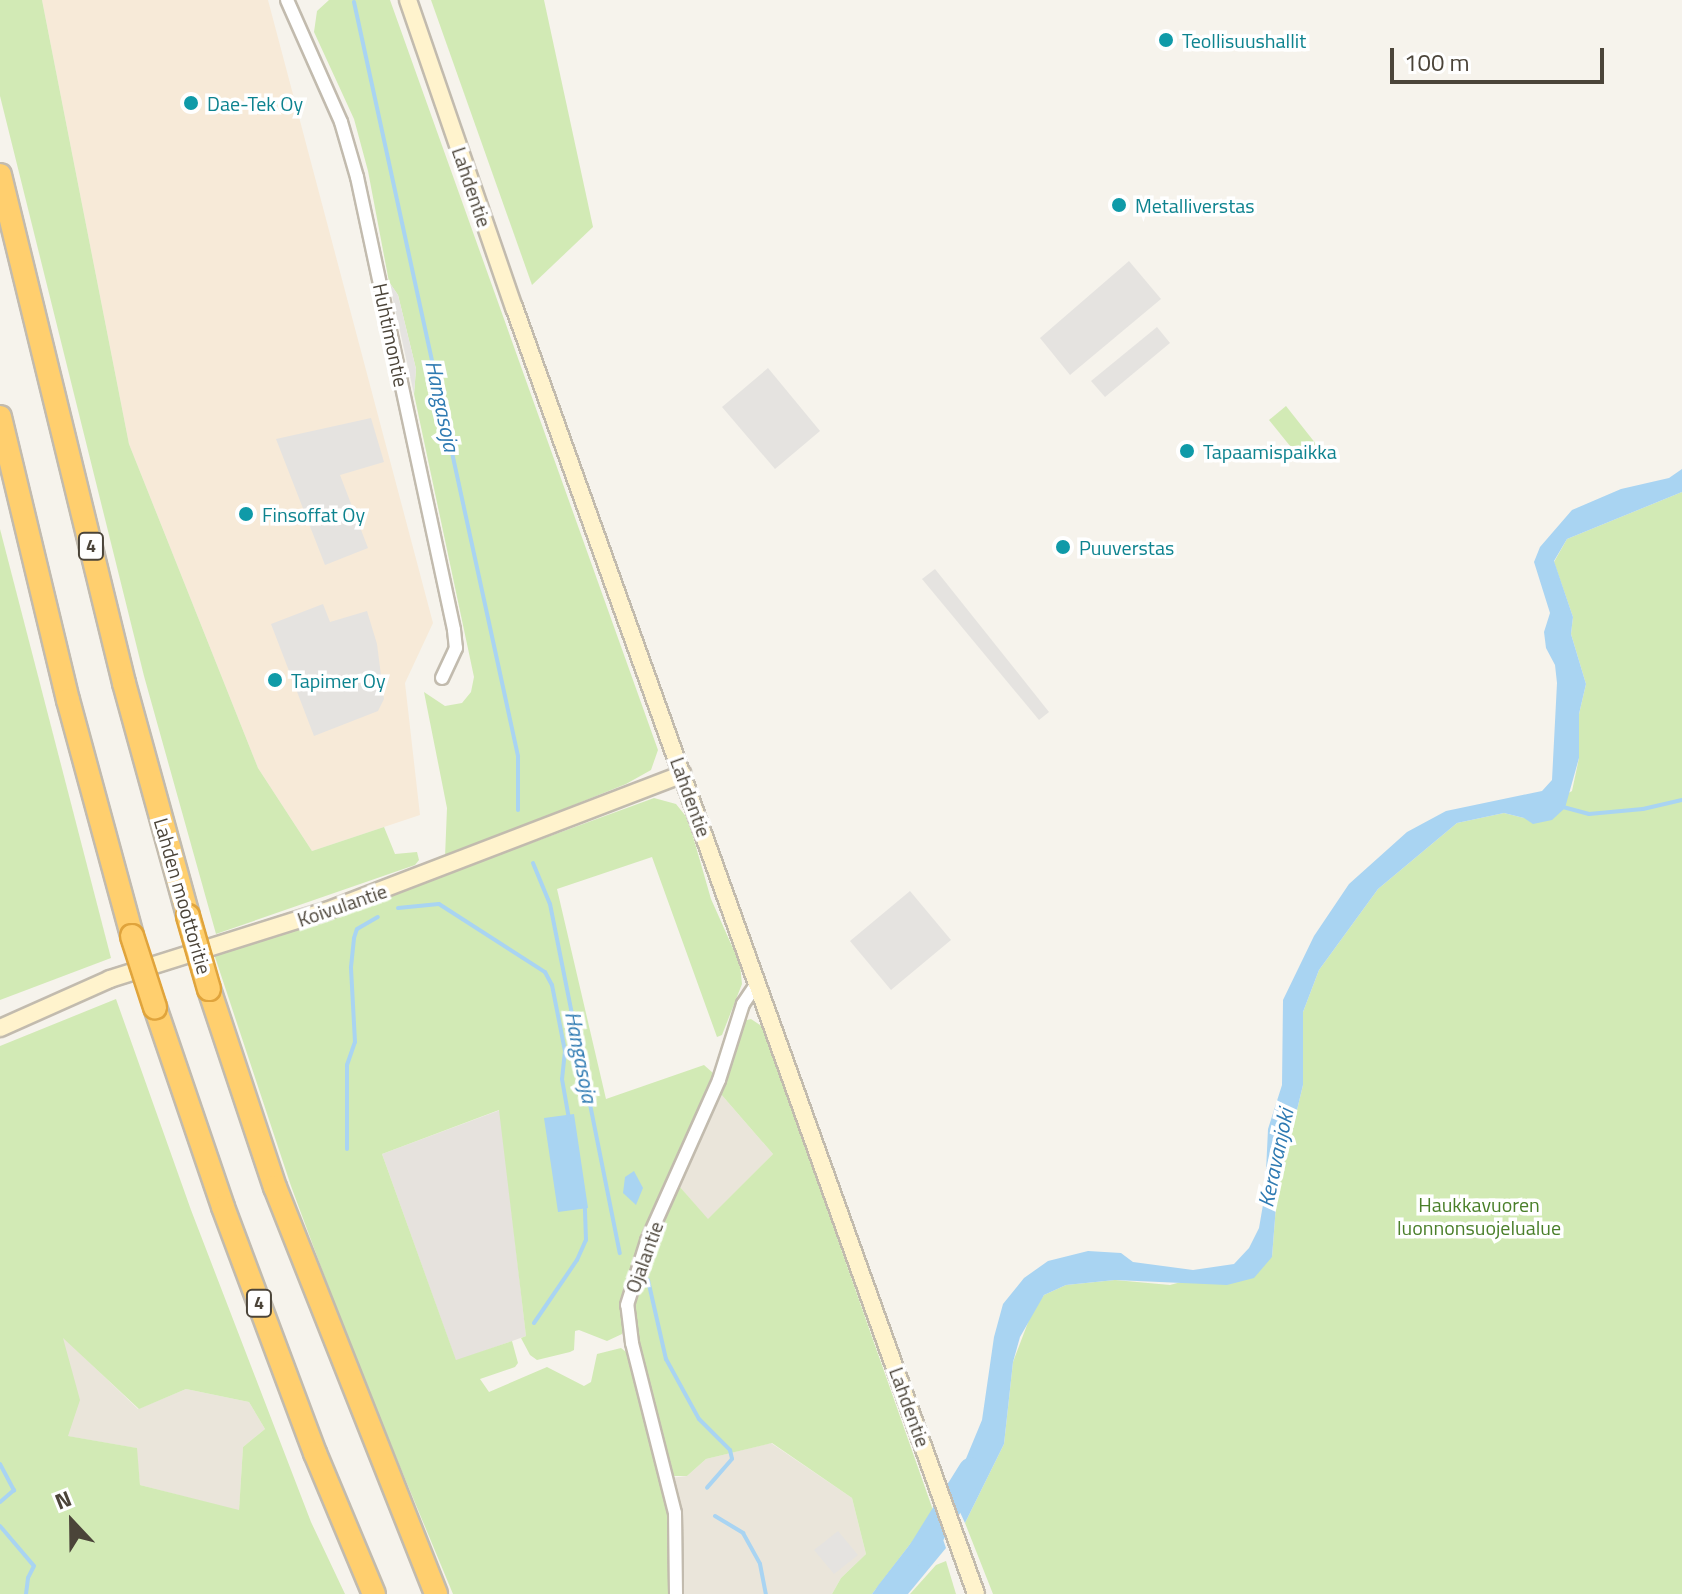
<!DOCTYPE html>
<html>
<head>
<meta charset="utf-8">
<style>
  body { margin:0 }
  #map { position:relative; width:1682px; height:1594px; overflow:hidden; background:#f6f3ec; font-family:"Titillium Web",sans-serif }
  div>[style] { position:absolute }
  .residential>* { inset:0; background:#eae5da }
  .commercial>* { inset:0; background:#f7ead8 }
  .industrial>* { inset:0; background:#e6e2dd }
  .green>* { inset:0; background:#d2eab5 }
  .parking>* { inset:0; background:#e5e3e0 }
  .water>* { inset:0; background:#a9d4f2 }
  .stream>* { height:4px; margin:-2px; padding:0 2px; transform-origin:2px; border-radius:2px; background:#a9d4f2 }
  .river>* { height:26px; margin:-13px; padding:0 13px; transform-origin:13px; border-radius:13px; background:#a9d4f2 }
  .roads { filter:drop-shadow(2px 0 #c2bbae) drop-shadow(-2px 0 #c2bbae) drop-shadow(0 2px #c2bbae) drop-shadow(0 -2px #c2bbae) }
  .street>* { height:12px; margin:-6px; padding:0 6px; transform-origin:6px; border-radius:6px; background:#fff }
  .secondary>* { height:16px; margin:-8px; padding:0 8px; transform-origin:8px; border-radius:8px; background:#fff3cd }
  .highway>* { height:22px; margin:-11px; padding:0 11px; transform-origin:11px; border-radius:11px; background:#ffcf6e }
  .bridges { filter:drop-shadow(2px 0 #e0a43c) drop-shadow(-2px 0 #e0a43c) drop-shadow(0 2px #e0a43c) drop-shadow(0 -2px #e0a43c) }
  .highway-bridge>* { height:22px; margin:-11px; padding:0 11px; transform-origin:11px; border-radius:11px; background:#ffcf6e }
  .dots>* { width:22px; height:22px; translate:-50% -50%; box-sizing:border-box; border:4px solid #fff; border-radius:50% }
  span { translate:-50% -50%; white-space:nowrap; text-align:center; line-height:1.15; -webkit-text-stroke:7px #fff; paint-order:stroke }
  .shield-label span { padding:2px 6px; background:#fff; border:2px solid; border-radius:6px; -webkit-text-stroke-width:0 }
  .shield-label { font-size:18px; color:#4b4439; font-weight:700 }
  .culture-label { font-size:20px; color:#0d838f }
  .left { translate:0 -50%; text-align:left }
  .street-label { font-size:20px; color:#4b4439 }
  .park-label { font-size:20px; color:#4a7f2a }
  .water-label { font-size:22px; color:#2e7ab2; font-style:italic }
  .north { position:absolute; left:32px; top:1482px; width:80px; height:80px; -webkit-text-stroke:6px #fff; paint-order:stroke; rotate:338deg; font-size:22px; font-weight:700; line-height:32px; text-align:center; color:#4b4439 }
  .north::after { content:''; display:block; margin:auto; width:28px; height:36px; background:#4b4439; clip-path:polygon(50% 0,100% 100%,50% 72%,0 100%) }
  .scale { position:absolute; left:1390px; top:48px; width:214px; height:36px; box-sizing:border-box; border:4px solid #4b4439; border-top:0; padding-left:10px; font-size:24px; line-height:28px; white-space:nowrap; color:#4b4439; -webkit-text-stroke:6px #fff; paint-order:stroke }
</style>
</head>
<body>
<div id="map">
  <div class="residential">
    <div style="clip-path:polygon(720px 1093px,773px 1154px,708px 1220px,680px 1187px)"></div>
    <div style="clip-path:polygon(62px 1336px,138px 1409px,186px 1389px,249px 1402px,265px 1429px,243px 1447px,239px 1511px,140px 1485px,136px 1448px,67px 1436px)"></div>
    <div style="clip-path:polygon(771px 1443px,852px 1498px,866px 1554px,841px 1578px,832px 1594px,668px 1594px,671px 1541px,661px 1479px,687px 1476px,706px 1459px)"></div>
  </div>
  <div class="commercial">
    <div style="clip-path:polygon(42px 0,268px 0,433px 623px,405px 683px,420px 815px,312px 851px,258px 768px,129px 444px)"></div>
  </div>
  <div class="industrial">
    <div style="clip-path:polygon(500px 1110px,526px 1336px,456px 1361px,382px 1154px)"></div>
  </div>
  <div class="green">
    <div style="clip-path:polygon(0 0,42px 0,129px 444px,258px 768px,312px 851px,384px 827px,395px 854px,417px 852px,419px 860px,415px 865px,216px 934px,144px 676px,0 96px)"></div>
    <div style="clip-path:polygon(329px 0,390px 0,658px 750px,651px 770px,626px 784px,445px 857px,447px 808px,424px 692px,445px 706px,462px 703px,471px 692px,474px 677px,414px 394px,416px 369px,398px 295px,389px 282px,368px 171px,354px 119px,314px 32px,317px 11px)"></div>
    <div style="clip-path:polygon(431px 0,544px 0,593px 227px,532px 285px)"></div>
    <div style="clip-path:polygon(1286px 406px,1316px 444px,1299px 457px,1269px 420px)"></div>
    <div style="clip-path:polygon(1682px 492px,1682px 1594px,993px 1594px,965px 1523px,1004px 1444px,1013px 1362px,1032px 1312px,1044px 1295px,1066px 1285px,1115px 1280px,1170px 1285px,1272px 1257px,1277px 1193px,1303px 1085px,1303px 1012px,1319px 970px,1378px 889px,1457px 823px,1504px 813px,1524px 818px,1572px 791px,1579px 758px,1579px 714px,1586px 684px,1571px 634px,1573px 617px,1554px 562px,1567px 539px)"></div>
    <div style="clip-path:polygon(0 529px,111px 958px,0 1000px)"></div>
    <div style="clip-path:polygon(654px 798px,676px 804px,688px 819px,711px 899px,740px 964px,742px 984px,722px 1035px,717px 1037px,652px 857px,557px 889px,606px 1099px,704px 1065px,713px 1073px,624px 1288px,622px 1334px,607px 1341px,579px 1330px,575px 1331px,574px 1350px,570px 1352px,537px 1360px,530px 1355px,521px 1338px,526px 1336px,499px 1110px,382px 1154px,456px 1360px,512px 1341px,518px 1363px,515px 1367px,480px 1379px,489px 1392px,547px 1367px,584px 1386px,591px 1382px,597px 1354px,621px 1348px,630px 1355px,667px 1509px,671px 1541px,668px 1594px,453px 1594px,354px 1356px,291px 1186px,214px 954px,389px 895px)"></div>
    <div style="clip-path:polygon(evenodd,116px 999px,191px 1210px,311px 1522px,345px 1594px,0 1594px,0 1046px,116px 999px,63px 1338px,139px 1409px,186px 1389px,249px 1402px,265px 1429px,243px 1447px,239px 1510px,140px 1485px,137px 1448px,68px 1436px,80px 1400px,63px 1338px)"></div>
    <div style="clip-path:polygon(751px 1019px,763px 1027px,934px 1513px,872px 1594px,832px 1594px,841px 1578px,866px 1554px,852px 1498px,772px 1443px,706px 1459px,687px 1476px,673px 1476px,637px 1342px,632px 1306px,656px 1230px,680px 1187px,708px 1219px,773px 1154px,720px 1093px,743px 1021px)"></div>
    <div style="clip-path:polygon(946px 1561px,956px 1594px,910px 1594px,936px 1565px)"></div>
  </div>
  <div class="parking">
    <div style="clip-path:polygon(1129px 261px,1161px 299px,1070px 375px,1040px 338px)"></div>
    <div style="clip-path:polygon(389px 282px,398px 295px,416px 369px,414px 394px)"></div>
    <div style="clip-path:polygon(1157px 327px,1170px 343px,1105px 397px,1091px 381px)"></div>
    <div style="clip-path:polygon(768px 368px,820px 431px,775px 469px,722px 407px)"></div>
    <div style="clip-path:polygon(371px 418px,384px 462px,340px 475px,368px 548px,325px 565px,276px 439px)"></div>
    <div style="clip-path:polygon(935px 569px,1049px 712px,1039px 720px,922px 579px)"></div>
    <div style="clip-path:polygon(323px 604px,330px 622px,367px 611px,377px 644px,384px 699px,378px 711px,314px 736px,271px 624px)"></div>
    <div style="clip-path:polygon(910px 891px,951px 940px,891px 990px,850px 941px)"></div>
    <div style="clip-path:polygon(838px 1531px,858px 1555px,834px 1574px,814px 1550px)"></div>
  </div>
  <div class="water">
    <div style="clip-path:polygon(1682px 469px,1682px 492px,1567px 539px,1554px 561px,1573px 617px,1571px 634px,1586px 684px,1579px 714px,1579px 758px,1565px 808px,1552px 820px,1533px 824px,1524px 818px,1504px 813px,1457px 823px,1378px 889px,1319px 970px,1303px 1012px,1303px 1085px,1277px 1193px,1272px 1257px,1254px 1278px,1227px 1285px,1115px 1280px,1066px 1285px,1044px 1295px,1020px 1337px,1013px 1362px,1004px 1444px,965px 1523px,947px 1484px,960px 1473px,982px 1420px,994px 1337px,1003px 1304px,1024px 1278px,1048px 1261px,1088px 1251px,1121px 1253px,1133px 1262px,1193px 1270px,1234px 1264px,1249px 1248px,1259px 1228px,1265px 1193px,1268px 1129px,1282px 1085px,1283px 1000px,1314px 936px,1349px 884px,1407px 832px,1446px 811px,1542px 791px,1552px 780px,1557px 683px,1555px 665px,1546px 648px,1544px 632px,1550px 613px,1534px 562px,1540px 547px,1572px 510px,1621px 489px,1669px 478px)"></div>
    <div style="clip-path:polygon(574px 1114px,588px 1208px,558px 1212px,544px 1118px)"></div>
    <div style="clip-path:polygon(634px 1171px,643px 1188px,636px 1205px,623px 1193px,625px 1177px)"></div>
    <div style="clip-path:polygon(934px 1513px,946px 1548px,908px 1594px,872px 1594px)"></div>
  </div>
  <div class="stream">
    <div style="left:354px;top:2px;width:772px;rotate:77.73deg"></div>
    <div style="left:518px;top:756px;width:54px;rotate:90deg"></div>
    <div style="left:1563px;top:807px;width:27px;rotate:15deg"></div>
    <div style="left:1589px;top:814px;width:54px;rotate:-5.3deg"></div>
    <div style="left:1643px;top:809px;width:40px;rotate:-13deg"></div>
    <div style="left:533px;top:863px;width:44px;rotate:67.5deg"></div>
    <div style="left:550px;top:904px;width:356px;rotate:78.7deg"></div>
    <div style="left:398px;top:908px;width:41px;rotate:-5.6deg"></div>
    <div style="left:439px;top:904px;width:126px;rotate:32.7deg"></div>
    <div style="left:545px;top:972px;width:15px;rotate:62deg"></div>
    <div style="left:552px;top:985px;width:67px;rotate:78.9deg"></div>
    <div style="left:565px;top:1051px;width:28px;rotate:96deg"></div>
    <div style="left:562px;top:1079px;width:41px;rotate:80.1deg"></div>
    <div style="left:347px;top:1149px;width:84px;rotate:-90deg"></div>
    <div style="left:347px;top:1065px;width:24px;rotate:-71deg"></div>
    <div style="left:355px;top:1042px;width:75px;rotate:-93.1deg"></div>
    <div style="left:351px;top:967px;width:29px;rotate:-84deg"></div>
    <div style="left:354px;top:938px;width:9px;rotate:-72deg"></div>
    <div style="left:357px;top:929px;width:24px;rotate:-30deg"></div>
    <div style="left:648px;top:1280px;width:81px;rotate:77.2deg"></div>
    <div style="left:666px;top:1359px;width:68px;rotate:61.2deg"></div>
    <div style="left:699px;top:1419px;width:44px;rotate:45deg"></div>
    <div style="left:730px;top:1450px;width:9px;rotate:77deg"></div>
    <div style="left:732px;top:1459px;width:38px;rotate:131deg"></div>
    <div style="left:534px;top:1323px;width:76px;rotate:-55.7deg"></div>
    <div style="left:577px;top:1260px;width:22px;rotate:-66deg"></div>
    <div style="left:586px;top:1240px;width:34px;rotate:-92deg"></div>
    <div style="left:0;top:1464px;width:30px;rotate:62deg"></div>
    <div style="left:14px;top:1490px;width:18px;rotate:139deg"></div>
    <div style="left:715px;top:1516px;width:33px;rotate:31deg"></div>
    <div style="left:743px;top:1533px;width:35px;rotate:61deg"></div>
    <div style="left:760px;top:1564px;width:31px;rotate:79deg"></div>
    <div style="left:0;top:1526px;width:52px;rotate:49.6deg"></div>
    <div style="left:34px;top:1566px;width:13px;rotate:117deg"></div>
    <div style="left:28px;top:1578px;width:16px;rotate:97deg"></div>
  </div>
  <div class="river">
    <div style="left:888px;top:1594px;width:52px;rotate:-52deg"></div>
    <div style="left:920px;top:1553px;width:97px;rotate:-58.1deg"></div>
  </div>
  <div class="roads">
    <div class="street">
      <div style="left:287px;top:0;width:133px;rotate:66.1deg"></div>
      <div style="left:341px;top:122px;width:57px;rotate:73.8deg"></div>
      <div style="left:357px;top:177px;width:463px;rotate:77.9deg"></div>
      <div style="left:454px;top:630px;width:18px;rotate:84deg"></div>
      <div style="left:456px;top:648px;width:33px;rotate:115deg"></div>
      <div style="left:676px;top:1594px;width:81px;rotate:-90.7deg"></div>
      <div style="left:675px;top:1513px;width:175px;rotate:-104.2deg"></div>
      <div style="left:632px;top:1343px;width:38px;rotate:-97deg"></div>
      <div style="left:627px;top:1305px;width:67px;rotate:-72.6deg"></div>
      <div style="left:647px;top:1241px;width:176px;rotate:-65.9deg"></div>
      <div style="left:719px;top:1080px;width:80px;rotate:-72.5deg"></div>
      <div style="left:743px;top:1004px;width:27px;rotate:-56deg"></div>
    </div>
    <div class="secondary">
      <div style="left:408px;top:0;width:325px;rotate:71deg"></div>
      <div style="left:514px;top:307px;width:1367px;rotate:70.25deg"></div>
      <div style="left:0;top:1028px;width:120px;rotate:-24deg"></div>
      <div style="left:110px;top:979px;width:226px;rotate:-17.5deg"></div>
      <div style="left:326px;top:911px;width:382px;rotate:-21deg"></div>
    </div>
    <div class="highway">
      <div style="left:0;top:175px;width:523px;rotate:76.28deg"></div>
      <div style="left:124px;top:683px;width:242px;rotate:74.6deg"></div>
      <div style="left:0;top:417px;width:291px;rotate:76.5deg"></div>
      <div style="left:68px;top:700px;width:245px;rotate:74.8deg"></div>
      <div style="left:209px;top:989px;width:209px;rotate:71.6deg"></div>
      <div style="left:275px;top:1187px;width:438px;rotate:68.4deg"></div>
      <div style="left:155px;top:1007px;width:211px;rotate:71.2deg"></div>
      <div style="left:223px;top:1207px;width:263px;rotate:69.5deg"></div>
      <div style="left:315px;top:1453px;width:153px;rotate:67.3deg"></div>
    </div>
  </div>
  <div class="bridges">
    <div class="highway-bridge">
      <div style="left:188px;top:916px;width:76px;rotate:74deg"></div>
      <div style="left:132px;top:936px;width:75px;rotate:72.1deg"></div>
    </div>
  </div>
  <div class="dots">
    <div style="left:1166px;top:40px;background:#0f9aa8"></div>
    <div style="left:191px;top:103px;background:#0f9aa8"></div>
    <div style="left:1119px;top:205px;background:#0f9aa8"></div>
    <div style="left:1187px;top:451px;background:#0f9aa8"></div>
    <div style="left:246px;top:514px;background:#0f9aa8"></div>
    <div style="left:1063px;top:547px;background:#0f9aa8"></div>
    <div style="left:275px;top:680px;background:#0f9aa8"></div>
  </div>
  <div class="shield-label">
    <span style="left:91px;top:546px">4</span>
    <span style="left:259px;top:1303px">4</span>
  </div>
  <div class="culture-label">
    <span class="left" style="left:1182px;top:40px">Teollisuushallit</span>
    <span class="left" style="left:207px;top:103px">Dae-Tek Oy</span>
    <span class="left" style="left:1135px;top:205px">Metalliverstas</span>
    <span class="left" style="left:1203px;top:451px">Tapaamispaikka</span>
    <span class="left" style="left:262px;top:514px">Finsoffat Oy</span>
    <span class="left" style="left:1079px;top:547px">Puuverstas</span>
    <span class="left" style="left:291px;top:680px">Tapimer Oy</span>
  </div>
  <div class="street-label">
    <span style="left:472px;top:187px;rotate:71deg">Lahdentie</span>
    <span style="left:391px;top:335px;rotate:78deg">Huhtimontie</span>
    <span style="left:691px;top:797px;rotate:70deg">Lahdentie</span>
    <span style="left:183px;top:896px;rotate:74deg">Lahden moottoritie</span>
    <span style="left:342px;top:905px;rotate:-19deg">Koivulantie</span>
    <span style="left:644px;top:1257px;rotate:-70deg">Ojalantie</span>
    <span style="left:910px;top:1407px;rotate:70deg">Lahdentie</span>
  </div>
  <div class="park-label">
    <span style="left:1479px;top:1216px">Haukkavuoren<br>luonnonsuojelualue</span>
  </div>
  <div class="water-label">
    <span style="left:442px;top:406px;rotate:78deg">Hangasoja</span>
    <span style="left:581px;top:1057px;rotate:79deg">Hangasoja</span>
    <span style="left:1276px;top:1158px;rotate:-78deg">Keravanjoki</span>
  </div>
  <div class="north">N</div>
  <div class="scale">100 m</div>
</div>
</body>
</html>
